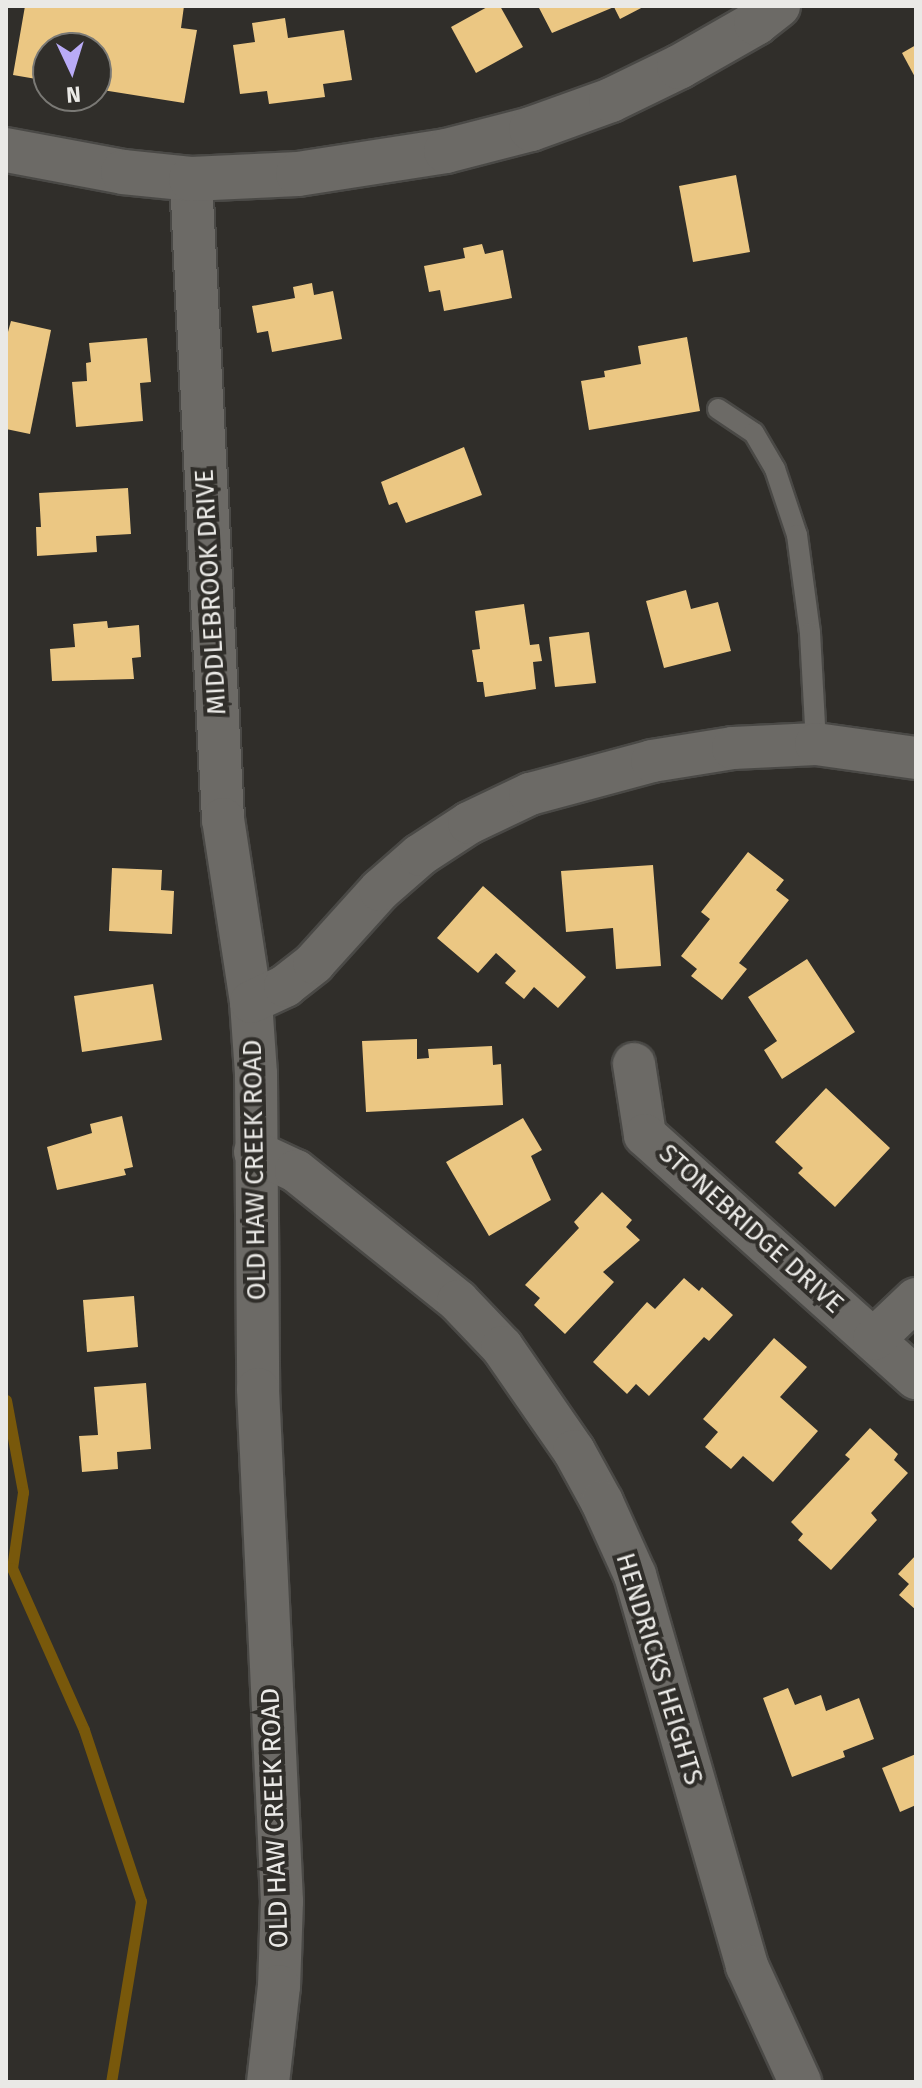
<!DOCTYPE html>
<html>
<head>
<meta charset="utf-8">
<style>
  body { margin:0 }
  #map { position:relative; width:922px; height:2088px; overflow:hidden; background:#302e2a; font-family:"Fira Sans",sans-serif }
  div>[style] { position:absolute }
  .stream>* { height:11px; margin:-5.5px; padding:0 5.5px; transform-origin:5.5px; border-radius:5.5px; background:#78580b }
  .building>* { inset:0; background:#ebc783 }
  .roads { filter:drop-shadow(2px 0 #4a4946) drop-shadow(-2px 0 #4a4946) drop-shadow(0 2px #4a4946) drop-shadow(0 -2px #4a4946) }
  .service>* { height:20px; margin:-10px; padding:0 10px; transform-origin:10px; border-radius:10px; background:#6c6a66 }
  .minor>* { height:42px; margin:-21px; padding:0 21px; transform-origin:21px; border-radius:21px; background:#6c6a66 }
  .tertiary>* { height:44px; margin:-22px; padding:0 22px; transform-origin:22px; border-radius:22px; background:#6c6a66 }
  span { translate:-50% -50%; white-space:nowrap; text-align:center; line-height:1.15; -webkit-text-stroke:8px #302e2a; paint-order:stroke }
  .street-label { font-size:26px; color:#eae9e6 }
  .frame { position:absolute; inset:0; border:8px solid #eae9e6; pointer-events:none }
  .north { position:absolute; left:32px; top:32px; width:80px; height:80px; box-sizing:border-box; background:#302e2a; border:2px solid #7a7975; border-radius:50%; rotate:176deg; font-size:22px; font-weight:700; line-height:32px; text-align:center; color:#eae9e6 }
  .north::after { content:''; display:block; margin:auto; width:28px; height:36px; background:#b9abf7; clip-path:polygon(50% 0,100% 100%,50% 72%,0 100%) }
</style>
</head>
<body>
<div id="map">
  <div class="stream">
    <div style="left:6px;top:1400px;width:94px;rotate:79.5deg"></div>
    <div style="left:23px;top:1492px;width:77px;rotate:98.2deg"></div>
    <div style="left:12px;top:1568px;width:177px;rotate:66deg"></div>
    <div style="left:84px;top:1730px;width:180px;rotate:71.6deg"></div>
    <div style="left:141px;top:1901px;width:183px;rotate:99.4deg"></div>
  </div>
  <div class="building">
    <div style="clip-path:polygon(25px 6px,184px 6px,181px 28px,197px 30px,184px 103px,96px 89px,96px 48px,48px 48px,48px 81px,13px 75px)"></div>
    <div style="clip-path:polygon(489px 6px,500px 6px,523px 47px,476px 73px,451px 27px)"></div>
    <div style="clip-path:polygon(538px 6px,645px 6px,620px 19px,614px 7px,552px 33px)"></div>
    <div style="clip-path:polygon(285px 18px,288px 38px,344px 30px,352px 80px,323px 84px,325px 97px,269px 104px,267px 91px,240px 94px,233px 45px,255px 42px,252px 23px)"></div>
    <div style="clip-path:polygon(916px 45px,916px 79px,902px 53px)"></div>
    <div style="clip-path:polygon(736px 175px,750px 252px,693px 262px,679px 186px)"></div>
    <div style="clip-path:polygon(482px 244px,485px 254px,503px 250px,512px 298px,444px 311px,440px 290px,429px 292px,424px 266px,465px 258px,463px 248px)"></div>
    <div style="clip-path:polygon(312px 283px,314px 295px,333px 291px,342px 339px,272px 352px,268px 331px,257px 333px,252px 306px,295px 298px,293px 287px)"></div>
    <div style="clip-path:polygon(11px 321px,51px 330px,30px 434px,6px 429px,6px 339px)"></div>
    <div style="clip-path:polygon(687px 337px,700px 411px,589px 430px,581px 381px,605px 377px,604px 371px,641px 364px,638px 346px)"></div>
    <div style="clip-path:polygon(147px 338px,151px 382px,140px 383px,143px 421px,76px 427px,72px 382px,87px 381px,86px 363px,91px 362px,89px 343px)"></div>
    <div style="clip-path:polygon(464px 447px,482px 495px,406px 523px,397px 502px,389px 505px,381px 482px)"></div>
    <div style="clip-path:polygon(128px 488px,131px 534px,96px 536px,97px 552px,37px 556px,36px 527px,41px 527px,39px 493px)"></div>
    <div style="clip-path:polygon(686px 590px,691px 609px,718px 602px,731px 651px,664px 668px,646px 601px)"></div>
    <div style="clip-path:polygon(524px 604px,530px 645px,539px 644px,542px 661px,533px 662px,536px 689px,485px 697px,483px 682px,477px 682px,472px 650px,480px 649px,475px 611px)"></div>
    <div style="clip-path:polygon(107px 621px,108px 628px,139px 625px,141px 657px,132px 658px,134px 679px,52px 681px,50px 649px,75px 647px,73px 624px)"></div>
    <div style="clip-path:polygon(589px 632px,596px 683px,555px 687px,549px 637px)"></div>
    <div style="clip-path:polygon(748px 852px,784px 880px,776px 890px,789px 900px,739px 963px,747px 969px,722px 1000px,691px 976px,697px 969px,681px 956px,710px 919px,701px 912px)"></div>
    <div style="clip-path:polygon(653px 865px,661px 966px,616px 969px,613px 928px,566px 932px,561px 871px)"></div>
    <div style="clip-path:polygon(112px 868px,162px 870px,161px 890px,174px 891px,172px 934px,109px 931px)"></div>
    <div style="clip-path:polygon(483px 886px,586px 977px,558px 1008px,534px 987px,524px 999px,505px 983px,516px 971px,496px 953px,478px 973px,437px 938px)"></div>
    <div style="clip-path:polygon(807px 959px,855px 1032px,782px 1079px,764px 1050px,777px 1041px,748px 997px)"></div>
    <div style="clip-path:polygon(153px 984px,162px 1040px,82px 1052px,74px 996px)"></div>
    <div style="clip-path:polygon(417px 1039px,417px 1059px,429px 1058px,428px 1049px,492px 1046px,493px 1065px,501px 1064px,503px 1105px,366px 1112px,362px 1041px)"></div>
    <div style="clip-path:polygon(826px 1088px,890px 1148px,835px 1207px,798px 1173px,803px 1168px,775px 1142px)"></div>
    <div style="clip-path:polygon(122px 1116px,133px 1167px,124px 1169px,126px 1175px,57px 1190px,47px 1147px,92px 1133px,90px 1124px)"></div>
    <div style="clip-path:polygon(523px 1118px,542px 1150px,531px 1156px,551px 1200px,489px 1236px,446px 1162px)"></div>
    <div style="clip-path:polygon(602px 1192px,632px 1220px,626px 1227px,640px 1240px,603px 1272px,614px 1282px,565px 1334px,534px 1305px,540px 1298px,525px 1285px,579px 1228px,574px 1222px)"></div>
    <div style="clip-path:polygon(684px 1278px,699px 1291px,702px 1287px,733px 1315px,709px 1341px,704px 1337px,649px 1396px,636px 1384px,627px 1394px,593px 1362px,647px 1302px,655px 1309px)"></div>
    <div style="clip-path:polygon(134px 1296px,138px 1347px,87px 1352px,83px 1300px)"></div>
    <div style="clip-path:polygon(774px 1338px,807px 1367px,780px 1397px,818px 1431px,773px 1482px,743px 1456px,731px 1469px,705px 1447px,718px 1432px,703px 1419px)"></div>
    <div style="clip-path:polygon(146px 1383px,151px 1449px,117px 1452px,118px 1469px,82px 1472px,79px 1436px,98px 1435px,94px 1387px)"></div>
    <div style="clip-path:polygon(870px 1428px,898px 1454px,894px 1460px,908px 1473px,871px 1513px,877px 1520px,831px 1570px,798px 1540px,803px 1534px,791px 1522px,850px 1459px,845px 1455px)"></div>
    <div style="clip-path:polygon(916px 1555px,916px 1610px,899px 1595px,909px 1584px,898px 1574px)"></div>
    <div style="clip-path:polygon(788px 1688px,795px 1705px,821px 1695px,826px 1711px,859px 1698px,874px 1739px,843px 1751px,845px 1757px,792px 1777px,763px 1698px)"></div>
    <div style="clip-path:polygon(916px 1754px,916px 1805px,900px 1812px,882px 1768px)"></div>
  </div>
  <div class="roads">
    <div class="service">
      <div style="left:718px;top:409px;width:43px;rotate:33.7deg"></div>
      <div style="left:754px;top:433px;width:42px;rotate:59.7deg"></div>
      <div style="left:775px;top:469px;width:70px;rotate:71.6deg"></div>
      <div style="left:797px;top:535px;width:99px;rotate:82.4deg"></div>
      <div style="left:810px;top:633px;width:111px;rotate:86.9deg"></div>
    </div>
    <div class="minor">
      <div style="left:191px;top:179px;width:641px;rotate:87.14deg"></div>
      <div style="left:223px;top:819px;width:185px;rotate:81.3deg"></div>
      <div style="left:251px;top:1002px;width:72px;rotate:86deg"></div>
      <div style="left:256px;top:1074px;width:315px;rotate:89.6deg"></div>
      <div style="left:258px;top:1389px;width:513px;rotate:87.32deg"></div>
      <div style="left:282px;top:1901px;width:85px;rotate:92deg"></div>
      <div style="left:279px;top:1986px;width:97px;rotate:96.5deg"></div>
      <div style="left:251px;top:1002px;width:38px;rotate:-25deg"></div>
      <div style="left:285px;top:986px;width:37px;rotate:-38deg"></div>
      <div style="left:314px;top:963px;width:98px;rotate:-47.9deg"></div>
      <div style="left:380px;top:890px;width:53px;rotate:-41.2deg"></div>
      <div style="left:420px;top:855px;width:59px;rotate:-33.1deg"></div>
      <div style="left:469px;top:823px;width:68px;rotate:-25.4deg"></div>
      <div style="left:530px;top:794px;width:126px;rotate:-15.1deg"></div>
      <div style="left:652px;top:761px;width:82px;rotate:-9.1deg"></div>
      <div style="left:733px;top:748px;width:83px;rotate:-2.8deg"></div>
      <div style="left:816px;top:744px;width:101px;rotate:8deg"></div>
      <div style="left:634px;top:1064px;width:72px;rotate:81.2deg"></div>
      <div style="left:645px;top:1135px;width:364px;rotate:41.9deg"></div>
      <div style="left:255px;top:1152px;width:45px;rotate:24.9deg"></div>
      <div style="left:296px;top:1171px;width:208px;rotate:38.7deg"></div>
      <div style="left:458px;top:1301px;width:64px;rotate:46.3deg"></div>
      <div style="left:502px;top:1347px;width:126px;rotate:55.3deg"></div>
      <div style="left:574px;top:1451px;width:58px;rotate:61.2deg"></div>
      <div style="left:602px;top:1502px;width:80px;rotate:65.7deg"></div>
      <div style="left:635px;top:1575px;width:407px;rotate:74deg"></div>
      <div style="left:747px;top:1966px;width:128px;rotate:65.4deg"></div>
      <div style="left:874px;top:1339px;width:58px;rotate:-43.6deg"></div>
    </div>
    <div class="tertiary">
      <div style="left:6px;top:150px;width:119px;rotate:10.6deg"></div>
      <div style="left:123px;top:172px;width:68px;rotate:5.9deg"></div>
      <div style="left:191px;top:179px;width:107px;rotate:-2.7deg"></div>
      <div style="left:298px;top:174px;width:150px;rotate:-8.8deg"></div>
      <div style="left:446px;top:151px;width:88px;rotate:-14.5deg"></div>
      <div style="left:531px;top:129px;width:85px;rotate:-19.9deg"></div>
      <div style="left:611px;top:100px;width:76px;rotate:-25.9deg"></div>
      <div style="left:679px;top:67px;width:89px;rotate:-29.7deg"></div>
      <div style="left:756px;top:23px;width:28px;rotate:-38deg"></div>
    </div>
  </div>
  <div class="street-label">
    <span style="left:211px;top:592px;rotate:-93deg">MIDDLEBROOK DRIVE</span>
    <span style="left:255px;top:1170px;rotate:-91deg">OLD HAW CREEK ROAD</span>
    <span style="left:751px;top:1229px;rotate:42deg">STONEBRIDGE DRIVE</span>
    <span style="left:659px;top:1669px;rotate:73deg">HENDRICKS HEIGHTS</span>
    <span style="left:275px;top:1818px;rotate:-92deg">OLD HAW CREEK ROAD</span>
  </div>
  <div class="frame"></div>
  <div class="north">N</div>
</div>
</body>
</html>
